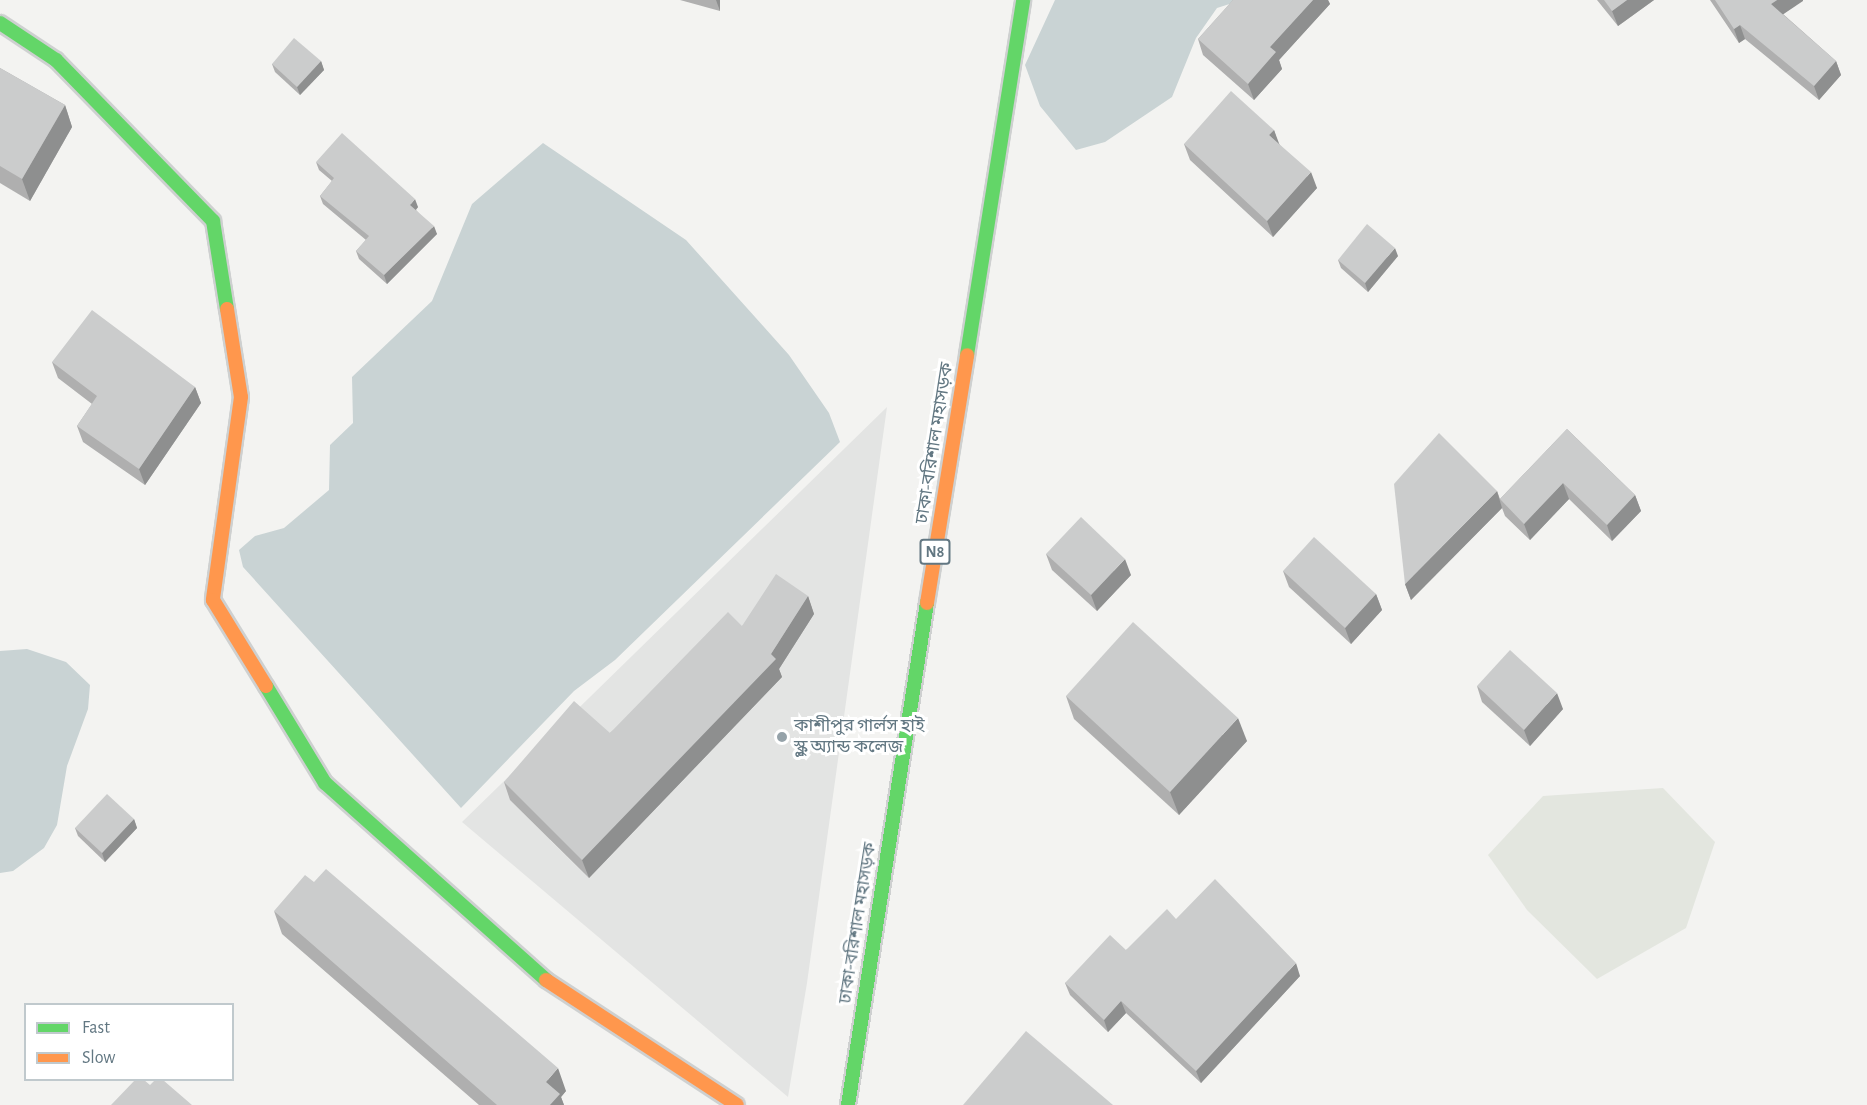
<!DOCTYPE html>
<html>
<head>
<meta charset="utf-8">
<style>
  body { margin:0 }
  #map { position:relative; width:1867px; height:1105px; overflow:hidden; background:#f3f3f1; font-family:"Alegreya Sans","Noto Sans Bengali",sans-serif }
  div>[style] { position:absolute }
  .built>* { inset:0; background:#e3e4e3 }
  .green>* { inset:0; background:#e3e6df }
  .water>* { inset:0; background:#c9d3d4 }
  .roads { filter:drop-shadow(2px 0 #ced0d0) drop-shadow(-2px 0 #ced0d0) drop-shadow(0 2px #ced0d0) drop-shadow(0 -2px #ced0d0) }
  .fast>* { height:14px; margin:-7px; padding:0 7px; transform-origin:7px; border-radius:7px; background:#63d668 }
  .slow>* { height:14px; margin:-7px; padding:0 7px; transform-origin:7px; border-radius:7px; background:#ff974d }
  .wall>* { inset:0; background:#afafaf }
  .shaded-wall>* { inset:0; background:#8e8f8f }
  .building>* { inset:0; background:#cbcccc }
  .dots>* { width:16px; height:16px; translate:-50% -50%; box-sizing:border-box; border:3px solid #fff; border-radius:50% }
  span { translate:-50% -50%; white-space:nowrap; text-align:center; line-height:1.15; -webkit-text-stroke:6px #fff; paint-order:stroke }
  .shield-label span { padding:2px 4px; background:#fff; border:2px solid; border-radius:4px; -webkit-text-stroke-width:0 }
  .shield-label { font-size:16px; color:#627782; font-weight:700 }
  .street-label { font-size:18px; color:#627782 }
  .poi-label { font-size:18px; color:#627782 }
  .left { translate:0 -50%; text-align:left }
  .legend { position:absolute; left:24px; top:1003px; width:210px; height:78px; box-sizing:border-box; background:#fff; border:2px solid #c0c9cd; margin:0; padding:8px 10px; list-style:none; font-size:18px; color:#627782 }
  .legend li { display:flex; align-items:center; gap:12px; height:30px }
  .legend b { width:30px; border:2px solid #c0c9cd }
</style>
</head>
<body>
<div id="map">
  <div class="built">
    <div style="clip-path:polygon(evenodd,887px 407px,807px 983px,788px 1097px,462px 822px,887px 407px,735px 631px,782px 677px,694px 768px,735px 631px,887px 407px,633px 753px,589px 878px,550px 840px,633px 753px)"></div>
  </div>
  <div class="green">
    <div style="clip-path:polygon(1663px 788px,1715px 842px,1686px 928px,1597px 979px,1527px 910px,1488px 855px,1543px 796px)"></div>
  </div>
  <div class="water">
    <div style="clip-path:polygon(1055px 0,1242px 0,1217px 8px,1196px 38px,1172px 97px,1105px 142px,1076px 150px,1040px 106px,1025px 65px)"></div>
    <div style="clip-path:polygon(543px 143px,686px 240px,789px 355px,829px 413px,840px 442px,615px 660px,574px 691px,461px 808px,243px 567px,239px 550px,255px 536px,284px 528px,329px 490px,330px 445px,353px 423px,352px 377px,432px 301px,472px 204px)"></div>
    <div style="clip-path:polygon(27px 649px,66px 662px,90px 685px,88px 709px,67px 766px,57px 825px,44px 848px,13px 871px,0 873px,0 651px)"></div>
  </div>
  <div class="roads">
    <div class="fast">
      <div style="left:0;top:23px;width:67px;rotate:33.5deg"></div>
      <div style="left:56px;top:60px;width:225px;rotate:45.7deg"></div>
      <div style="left:213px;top:221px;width:89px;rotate:81deg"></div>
      <div style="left:967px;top:355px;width:359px;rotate:-81deg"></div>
      <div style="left:266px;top:686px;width:114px;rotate:58.7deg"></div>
      <div style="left:325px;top:783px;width:296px;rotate:41.7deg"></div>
      <div style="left:848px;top:1105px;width:508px;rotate:-81.06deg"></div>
    </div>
    <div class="slow">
      <div style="left:227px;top:309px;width:89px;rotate:81deg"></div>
      <div style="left:241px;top:397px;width:205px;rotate:97.9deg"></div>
      <div style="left:213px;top:600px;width:101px;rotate:58.4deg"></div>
      <div style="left:927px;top:603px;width:251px;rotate:-80.8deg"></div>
      <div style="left:546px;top:980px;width:228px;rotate:33.2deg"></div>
    </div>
  </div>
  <div class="wall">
    <div style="clip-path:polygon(680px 0,720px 0,720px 11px)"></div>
    <div style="clip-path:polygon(1233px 0,1328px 0,1330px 4px,1279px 60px,1282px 69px,1254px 100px,1203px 55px,1198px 39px)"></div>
    <div style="clip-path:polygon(1597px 0,1654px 0,1618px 26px)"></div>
    <div style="clip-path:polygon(1710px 0,1803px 0,1783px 14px,1836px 61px,1841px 75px,1819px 100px,1745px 39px,1739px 43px)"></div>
    <div style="clip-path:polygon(321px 61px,324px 70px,300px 95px,275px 72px,272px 64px)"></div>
    <div style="clip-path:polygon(0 68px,65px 105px,72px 127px,30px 201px,0 183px)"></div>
    <div style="clip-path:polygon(1274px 130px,1278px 143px,1317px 188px,1273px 237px,1190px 160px,1184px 144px)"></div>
    <div style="clip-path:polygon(316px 162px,418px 207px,416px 210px,437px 234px,387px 284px,359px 259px,356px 251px,366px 240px,323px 204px,320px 196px,332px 181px,319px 170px)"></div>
    <div style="clip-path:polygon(1398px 256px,1368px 292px,1341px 268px,1338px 260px)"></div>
    <div style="clip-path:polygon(52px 362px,195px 387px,201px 403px,145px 485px,83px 442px,77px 426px,92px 404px,58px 378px)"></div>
    <div style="clip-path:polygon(1567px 429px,1635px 495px,1641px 511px,1612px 541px,1569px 499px,1530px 540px,1505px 516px,1502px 508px,1411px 600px,1405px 584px,1497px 491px,1500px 499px)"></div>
    <div style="clip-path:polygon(1046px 554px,1131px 575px,1097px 611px,1052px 570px)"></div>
    <div style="clip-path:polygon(1283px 571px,1376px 594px,1382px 610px,1351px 644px,1289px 587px)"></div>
    <div style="clip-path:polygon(808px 596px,814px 614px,779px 669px,782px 677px,589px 878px,510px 800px,504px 782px,610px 733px,742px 626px)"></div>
    <div style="clip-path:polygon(1477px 686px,1563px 709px,1530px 746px,1482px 702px)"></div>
    <div style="clip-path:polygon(1066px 696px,1247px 741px,1179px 815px,1074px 719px)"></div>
    <div style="clip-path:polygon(134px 819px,137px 828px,105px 862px,78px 836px,75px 828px)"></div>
    <div style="clip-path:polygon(274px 911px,566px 1091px,561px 1097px,564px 1105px,479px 1105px,282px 934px)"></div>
    <div style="clip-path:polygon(1176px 919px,1300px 976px,1201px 1083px,1126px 1013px,1108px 1032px,1070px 995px,1065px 983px,1126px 950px)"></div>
  </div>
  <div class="shaded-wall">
    <div style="clip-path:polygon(716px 0,720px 0,720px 11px)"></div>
    <div style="clip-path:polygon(1313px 0,1328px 0,1330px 4px,1279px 60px,1282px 69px,1254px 100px,1248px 84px,1270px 47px)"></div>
    <div style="clip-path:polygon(1627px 0,1654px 0,1618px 26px,1612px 11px)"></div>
    <div style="clip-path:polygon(1777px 0,1803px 0,1803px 1px,1776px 19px,1771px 4px)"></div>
    <div style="clip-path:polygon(1740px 25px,1745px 39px,1739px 43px,1734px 29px)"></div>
    <div style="clip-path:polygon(321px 61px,324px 70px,300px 95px,297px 87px)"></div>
    <div style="clip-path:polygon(1836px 61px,1841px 75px,1819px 100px,1814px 86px)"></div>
    <div style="clip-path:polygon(65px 105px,72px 127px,30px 201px,22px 179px)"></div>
    <div style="clip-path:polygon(1274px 130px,1280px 146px,1269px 135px)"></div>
    <div style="clip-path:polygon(1311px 172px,1317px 188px,1273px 237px,1267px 221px)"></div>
    <div style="clip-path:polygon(415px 199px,418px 207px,413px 213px,410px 205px)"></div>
    <div style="clip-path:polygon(434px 226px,437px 234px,387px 284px,384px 275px)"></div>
    <div style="clip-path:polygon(1395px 248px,1398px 256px,1368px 292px,1365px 283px)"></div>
    <div style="clip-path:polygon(195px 387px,201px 403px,145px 485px,139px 469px)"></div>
    <div style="clip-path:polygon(1563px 483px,1569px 499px,1530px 540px,1524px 524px)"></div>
    <div style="clip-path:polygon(1497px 491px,1502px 508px,1411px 600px,1405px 584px)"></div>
    <div style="clip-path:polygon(1635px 495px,1641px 511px,1612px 541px,1607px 525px)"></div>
    <div style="clip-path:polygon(1125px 559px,1131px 575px,1097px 611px,1091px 595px)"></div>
    <div style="clip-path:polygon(1376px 594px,1382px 610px,1351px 644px,1345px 628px)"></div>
    <div style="clip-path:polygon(808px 596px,814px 614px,779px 669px,782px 677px,589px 878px,582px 860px,771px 654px)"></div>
    <div style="clip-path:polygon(1557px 693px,1563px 709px,1530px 746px,1524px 730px)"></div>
    <div style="clip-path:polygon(1238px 718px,1247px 741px,1179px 815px,1170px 792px)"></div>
    <div style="clip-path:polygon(134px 819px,137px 828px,105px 862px,102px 853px)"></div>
    <div style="clip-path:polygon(1296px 963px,1300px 976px,1201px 1083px,1196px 1071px)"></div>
    <div style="clip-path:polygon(1121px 1001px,1126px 1013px,1108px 1032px,1104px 1020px)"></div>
    <div style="clip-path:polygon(558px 1068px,566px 1091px,561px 1097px,564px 1105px,550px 1105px,546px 1082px)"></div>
  </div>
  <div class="building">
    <div style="clip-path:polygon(1233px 0,1313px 0,1270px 47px,1276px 52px,1248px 84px,1198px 39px)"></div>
    <div style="clip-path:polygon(1604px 0,1627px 0,1612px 11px)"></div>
    <div style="clip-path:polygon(1715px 0,1777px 0,1771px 4px,1836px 61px,1814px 86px,1740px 25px,1734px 29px)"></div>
    <div style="clip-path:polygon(294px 38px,321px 61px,297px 87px,272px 64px)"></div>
    <div style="clip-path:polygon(0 68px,65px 105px,22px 179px,0 166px)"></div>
    <div style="clip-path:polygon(1231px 91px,1274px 130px,1269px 135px,1311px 172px,1267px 221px,1184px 144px)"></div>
    <div style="clip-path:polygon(342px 133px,415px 199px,410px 205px,434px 226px,384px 275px,356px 251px,369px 236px,320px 196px,334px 178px,316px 162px)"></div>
    <div style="clip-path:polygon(1367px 224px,1395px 248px,1365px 283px,1338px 260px)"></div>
    <div style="clip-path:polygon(92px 310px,195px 387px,139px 469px,77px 426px,97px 396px,52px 362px)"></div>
    <div style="clip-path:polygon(1567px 429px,1635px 495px,1607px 525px,1563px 483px,1524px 524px,1500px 499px)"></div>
    <div style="clip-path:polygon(1439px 433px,1497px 491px,1405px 584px,1394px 484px)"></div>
    <div style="clip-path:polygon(1081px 517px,1125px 559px,1091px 595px,1046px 554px)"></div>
    <div style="clip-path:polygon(1314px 537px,1376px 594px,1345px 628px,1283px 571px)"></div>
    <div style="clip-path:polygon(776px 574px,808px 596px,771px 654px,776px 659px,582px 860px,504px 782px,574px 701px,610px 733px,728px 612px,742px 626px)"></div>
    <div style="clip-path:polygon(1133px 622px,1238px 718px,1170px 792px,1066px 696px)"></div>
    <div style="clip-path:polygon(1510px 650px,1557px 693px,1524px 730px,1477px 686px)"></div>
    <div style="clip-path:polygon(107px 794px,134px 819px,102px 853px,75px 828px)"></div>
    <div style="clip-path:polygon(326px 869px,558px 1068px,546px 1082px,560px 1094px,550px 1105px,497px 1105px,274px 911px,305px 875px,314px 882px)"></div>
    <div style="clip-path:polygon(1215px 879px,1296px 963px,1196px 1071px,1121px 1001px,1104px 1020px,1065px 983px,1110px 935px,1126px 950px,1167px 909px,1176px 919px)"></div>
    <div style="clip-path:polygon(1026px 1031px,1113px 1105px,963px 1105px)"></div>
    <div style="clip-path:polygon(135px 1080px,144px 1080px,150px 1085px,155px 1080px,163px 1080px,192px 1105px,111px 1105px)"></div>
  </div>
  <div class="dots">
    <div style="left:782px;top:737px;background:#95a2a9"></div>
  </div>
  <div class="shield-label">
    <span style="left:935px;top:552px">N8</span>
  </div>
  <div class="street-label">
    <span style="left:935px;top:443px;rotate:-81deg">ঢাকা-বরিশাল মহাসড়ক</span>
    <span style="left:858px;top:923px;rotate:-81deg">ঢাকা-বরিশাল মহাসড়ক</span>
  </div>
  <div class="poi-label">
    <span class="left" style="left:794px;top:737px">কাশীপুর গার্লস হাই<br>স্কুল অ্যান্ড কলেজ</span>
  </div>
  <ul class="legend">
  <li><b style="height:8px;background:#63d668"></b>Fast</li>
  <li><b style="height:8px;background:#ff974d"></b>Slow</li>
  </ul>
</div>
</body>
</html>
